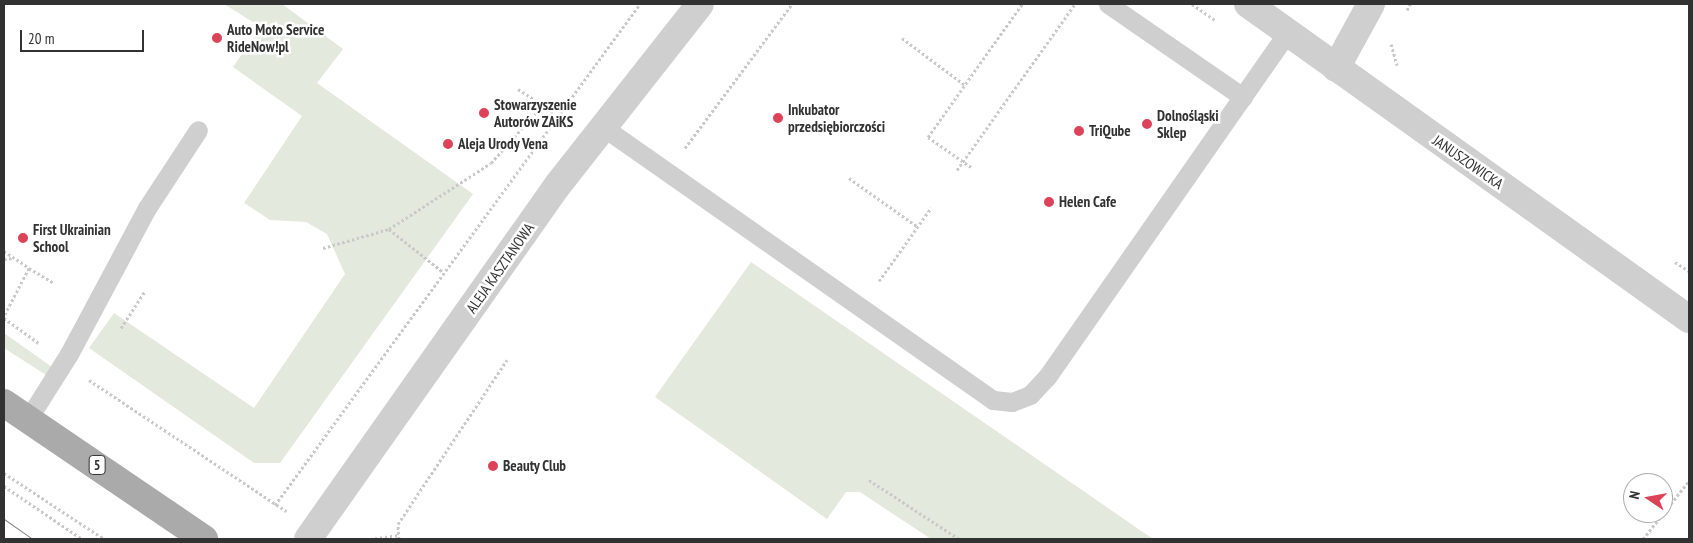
<!DOCTYPE html>
<html>
<head>
<meta charset="utf-8">
<style>
  body { margin:0 }
  #map { position:relative; width:1693px; height:543px; overflow:hidden; background:#fff; font-family:"PT Sans Narrow",sans-serif }
  div>[style] { position:absolute }
  .green>* { inset:0; background:#e3e9dc }
  .path>* { height:3px; margin-top:-1.5px; transform-origin:0; background:repeating-linear-gradient(90deg,#c9c9c9 0 2.5px,transparent 0 5px) }
  .service>* { height:19px; margin:-9.5px; padding:0 9.5px; transform-origin:9.5px; border-radius:9.5px; background:#cfcfcf }
  .minor>* { height:28px; margin:-14px; padding:0 14px; transform-origin:14px; border-radius:14px; background:#cfcfcf }
  .primary>* { height:28px; margin:-14px; padding:0 14px; transform-origin:14px; border-radius:14px; background:#aaa }
  .tram>* { height:1px; margin:-0.5px; padding:0 0.5px; transform-origin:0.5px; border-radius:0.5px; background:#878787 }
  .dots>* { width:14px; height:14px; translate:-50% -50%; box-sizing:border-box; border:2px solid #fff; border-radius:50% }
  span { translate:-50% -50%; white-space:nowrap; text-align:center; line-height:1.15; -webkit-text-stroke:5px #fff; paint-order:stroke }
  .shield-label span { padding:1px 4px; background:#fff; border:1px solid; border-radius:4px; -webkit-text-stroke-width:0 }
  .shield-label { font-size:14px; color:#323232; font-weight:700 }
  .poi-label { font-size:15px; color:#323232; font-weight:700 }
  .left { translate:0 -50%; text-align:left }
  .street-label { font-size:15px; color:#323232 }
  .frame { position:absolute; inset:0; border:5px solid #323232; pointer-events:none }
  .north { position:absolute; left:1623px; top:473px; width:50px; height:50px; box-sizing:border-box; background:#fff; border:1px solid #adadad; border-radius:50%; rotate:282deg; font-size:14px; font-weight:700; line-height:20px; text-align:center; color:#323232 }
  .north::after { content:''; display:block; margin:auto; width:18px; height:22px; background:#dc4258; clip-path:polygon(50% 0,100% 100%,50% 72%,0 100%) }
  .scale { position:absolute; left:20px; top:30px; width:124px; height:22px; box-sizing:border-box; border:2px solid #323232; border-top:0; padding-left:6px; font-size:15px; line-height:18px; white-space:nowrap; color:#323232; -webkit-text-stroke:4px #fff; paint-order:stroke }
</style>
</head>
<body>
<div id="map">
  <div class="green">
    <div style="clip-path:polygon(224px 4px,282px 4px,343px 49px,317px 83px,473px 194px,280px 463px,254px 463px,89px 348px,114px 313px,254px 408px,345px 274px,327px 234px,306px 222px,270px 220px,244px 203px,302px 116px,233px 67px,261px 27px)"></div>
    <div style="clip-path:polygon(751px 262px,1153px 539px,931px 539px,860px 492px,846px 492px,827px 519px,655px 397px)"></div>
    <div style="clip-path:polygon(4px 333px,52px 367px,46px 375px,4px 348px)"></div>
  </div>
  <div class="path">
    <div style="left:1192px;top:4px;width:29px;rotate:35deg"></div>
    <div style="left:1407px;top:10px;width:7px;rotate:-63deg"></div>
    <div style="left:902px;top:38px;width:79px;rotate:36.7deg"></div>
    <div style="left:1391px;top:44px;width:22px;rotate:74deg"></div>
    <div style="left:518px;top:89px;width:30px;rotate:33deg"></div>
    <div style="left:685px;top:148px;width:179px;rotate:-53.4deg"></div>
    <div style="left:971px;top:167px;width:52px;rotate:-145.1deg"></div>
    <div style="left:928px;top:137px;width:163px;rotate:-54.7deg"></div>
    <div style="left:957px;top:170px;width:204px;rotate:-54.6deg"></div>
    <div style="left:849px;top:178px;width:85px;rotate:35.4deg"></div>
    <div style="left:389px;top:229px;width:121px;rotate:-32.9deg"></div>
    <div style="left:491px;top:163px;width:78px;rotate:-48.1deg"></div>
    <div style="left:543px;top:105px;width:17px;rotate:40deg"></div>
    <div style="left:323px;top:248px;width:69px;rotate:-16.1deg"></div>
    <div style="left:389px;top:229px;width:69px;rotate:38.5deg"></div>
    <div style="left:4px;top:251px;width:30px;rotate:34deg"></div>
    <div style="left:29px;top:268px;width:54px;rotate:117.5deg"></div>
    <div style="left:4px;top:259px;width:9px;rotate:-6deg"></div>
    <div style="left:1675px;top:262px;width:17px;rotate:33deg"></div>
    <div style="left:29px;top:268px;width:29px;rotate:31deg"></div>
    <div style="left:879px;top:281px;width:90px;rotate:-54.5deg"></div>
    <div style="left:4px;top:318px;width:44px;rotate:35.8deg"></div>
    <div style="left:121px;top:328px;width:44px;rotate:-57deg"></div>
    <div style="left:89px;top:380px;width:237px;rotate:33.6deg"></div>
    <div style="left:4px;top:473px;width:120px;rotate:33.4deg"></div>
    <div style="left:869px;top:480px;width:108px;rotate:33.2deg"></div>
    <div style="left:4px;top:486px;width:94px;rotate:34.2deg"></div>
    <div style="left:275px;top:505px;width:620px;rotate:-53.93deg"></div>
    <div style="left:370px;top:539px;width:29px;rotate:-8deg"></div>
    <div style="left:399px;top:539px;width:15px;rotate:-94deg"></div>
    <div style="left:398px;top:524px;width:197px;rotate:-56.4deg"></div>
    <div style="left:1643px;top:539px;width:74px;rotate:-51.6deg"></div>
  </div>
  <div class="service">
    <div style="left:1108px;top:4px;width:164px;rotate:34.6deg"></div>
    <div style="left:603px;top:127px;width:476px;rotate:35deg"></div>
    <div style="left:993px;top:400px;width:19px;rotate:6deg"></div>
    <div style="left:1012px;top:402px;width:19px;rotate:-21deg"></div>
    <div style="left:1030px;top:395px;width:25px;rotate:-47deg"></div>
    <div style="left:1047px;top:377px;width:421px;rotate:-55.1deg"></div>
    <div style="left:28px;top:419px;width:77px;rotate:-57.8deg"></div>
    <div style="left:69px;top:354px;width:166px;rotate:-61.9deg"></div>
    <div style="left:147px;top:208px;width:93px;rotate:-56.8deg"></div>
  </div>
  <div class="minor">
    <div style="left:1248px;top:4px;width:542px;rotate:35.54deg"></div>
    <div style="left:1336px;top:68px;width:73px;rotate:-61.3deg"></div>
    <div style="left:308px;top:539px;width:432px;rotate:-54.8deg"></div>
    <div style="left:557px;top:186px;width:231px;rotate:-51.8deg"></div>
  </div>
  <div class="primary">
    <div style="left:4px;top:403px;width:242px;rotate:34.2deg"></div>
  </div>
  <div class="tram">
    <div style="left:4px;top:519px;width:35px;rotate:35deg"></div>
  </div>
  <div class="dots">
    <div style="left:217px;top:38px;background:#dc4258"></div>
    <div style="left:484px;top:113px;background:#dc4258"></div>
    <div style="left:778px;top:118px;background:#dc4258"></div>
    <div style="left:1147px;top:124px;background:#dc4258"></div>
    <div style="left:1079px;top:131px;background:#dc4258"></div>
    <div style="left:448px;top:144px;background:#dc4258"></div>
    <div style="left:1049px;top:202px;background:#dc4258"></div>
    <div style="left:23px;top:238px;background:#dc4258"></div>
    <div style="left:493px;top:466px;background:#dc4258"></div>
  </div>
  <div class="shield-label">
    <span style="left:97px;top:465px">5</span>
  </div>
  <div class="poi-label">
    <span class="left" style="left:227px;top:38px">Auto Moto Service<br>RideNow!pl</span>
    <span class="left" style="left:494px;top:113px">Stowarzyszenie<br>Autorów ZAiKS</span>
    <span class="left" style="left:788px;top:118px">Inkubator<br>przedsiębiorczości</span>
    <span class="left" style="left:1157px;top:124px">Dolnośląski<br>Sklep</span>
    <span class="left" style="left:1089px;top:131px">TriQube</span>
    <span class="left" style="left:458px;top:144px">Aleja Urody Vena</span>
    <span class="left" style="left:1059px;top:202px">Helen Cafe</span>
    <span class="left" style="left:33px;top:238px">First Ukrainian<br>School</span>
    <span class="left" style="left:503px;top:466px">Beauty Club</span>
  </div>
  <div class="street-label">
    <span style="left:1468px;top:162px;rotate:35deg">JANUSZOWICKA</span>
    <span style="left:500px;top:268px;rotate:-55deg">ALEJA KASZTANOWA</span>
  </div>
  <div class="frame"></div>
  <div class="north">N</div>
  <div class="scale">20 m</div>
</div>
</body>
</html>
